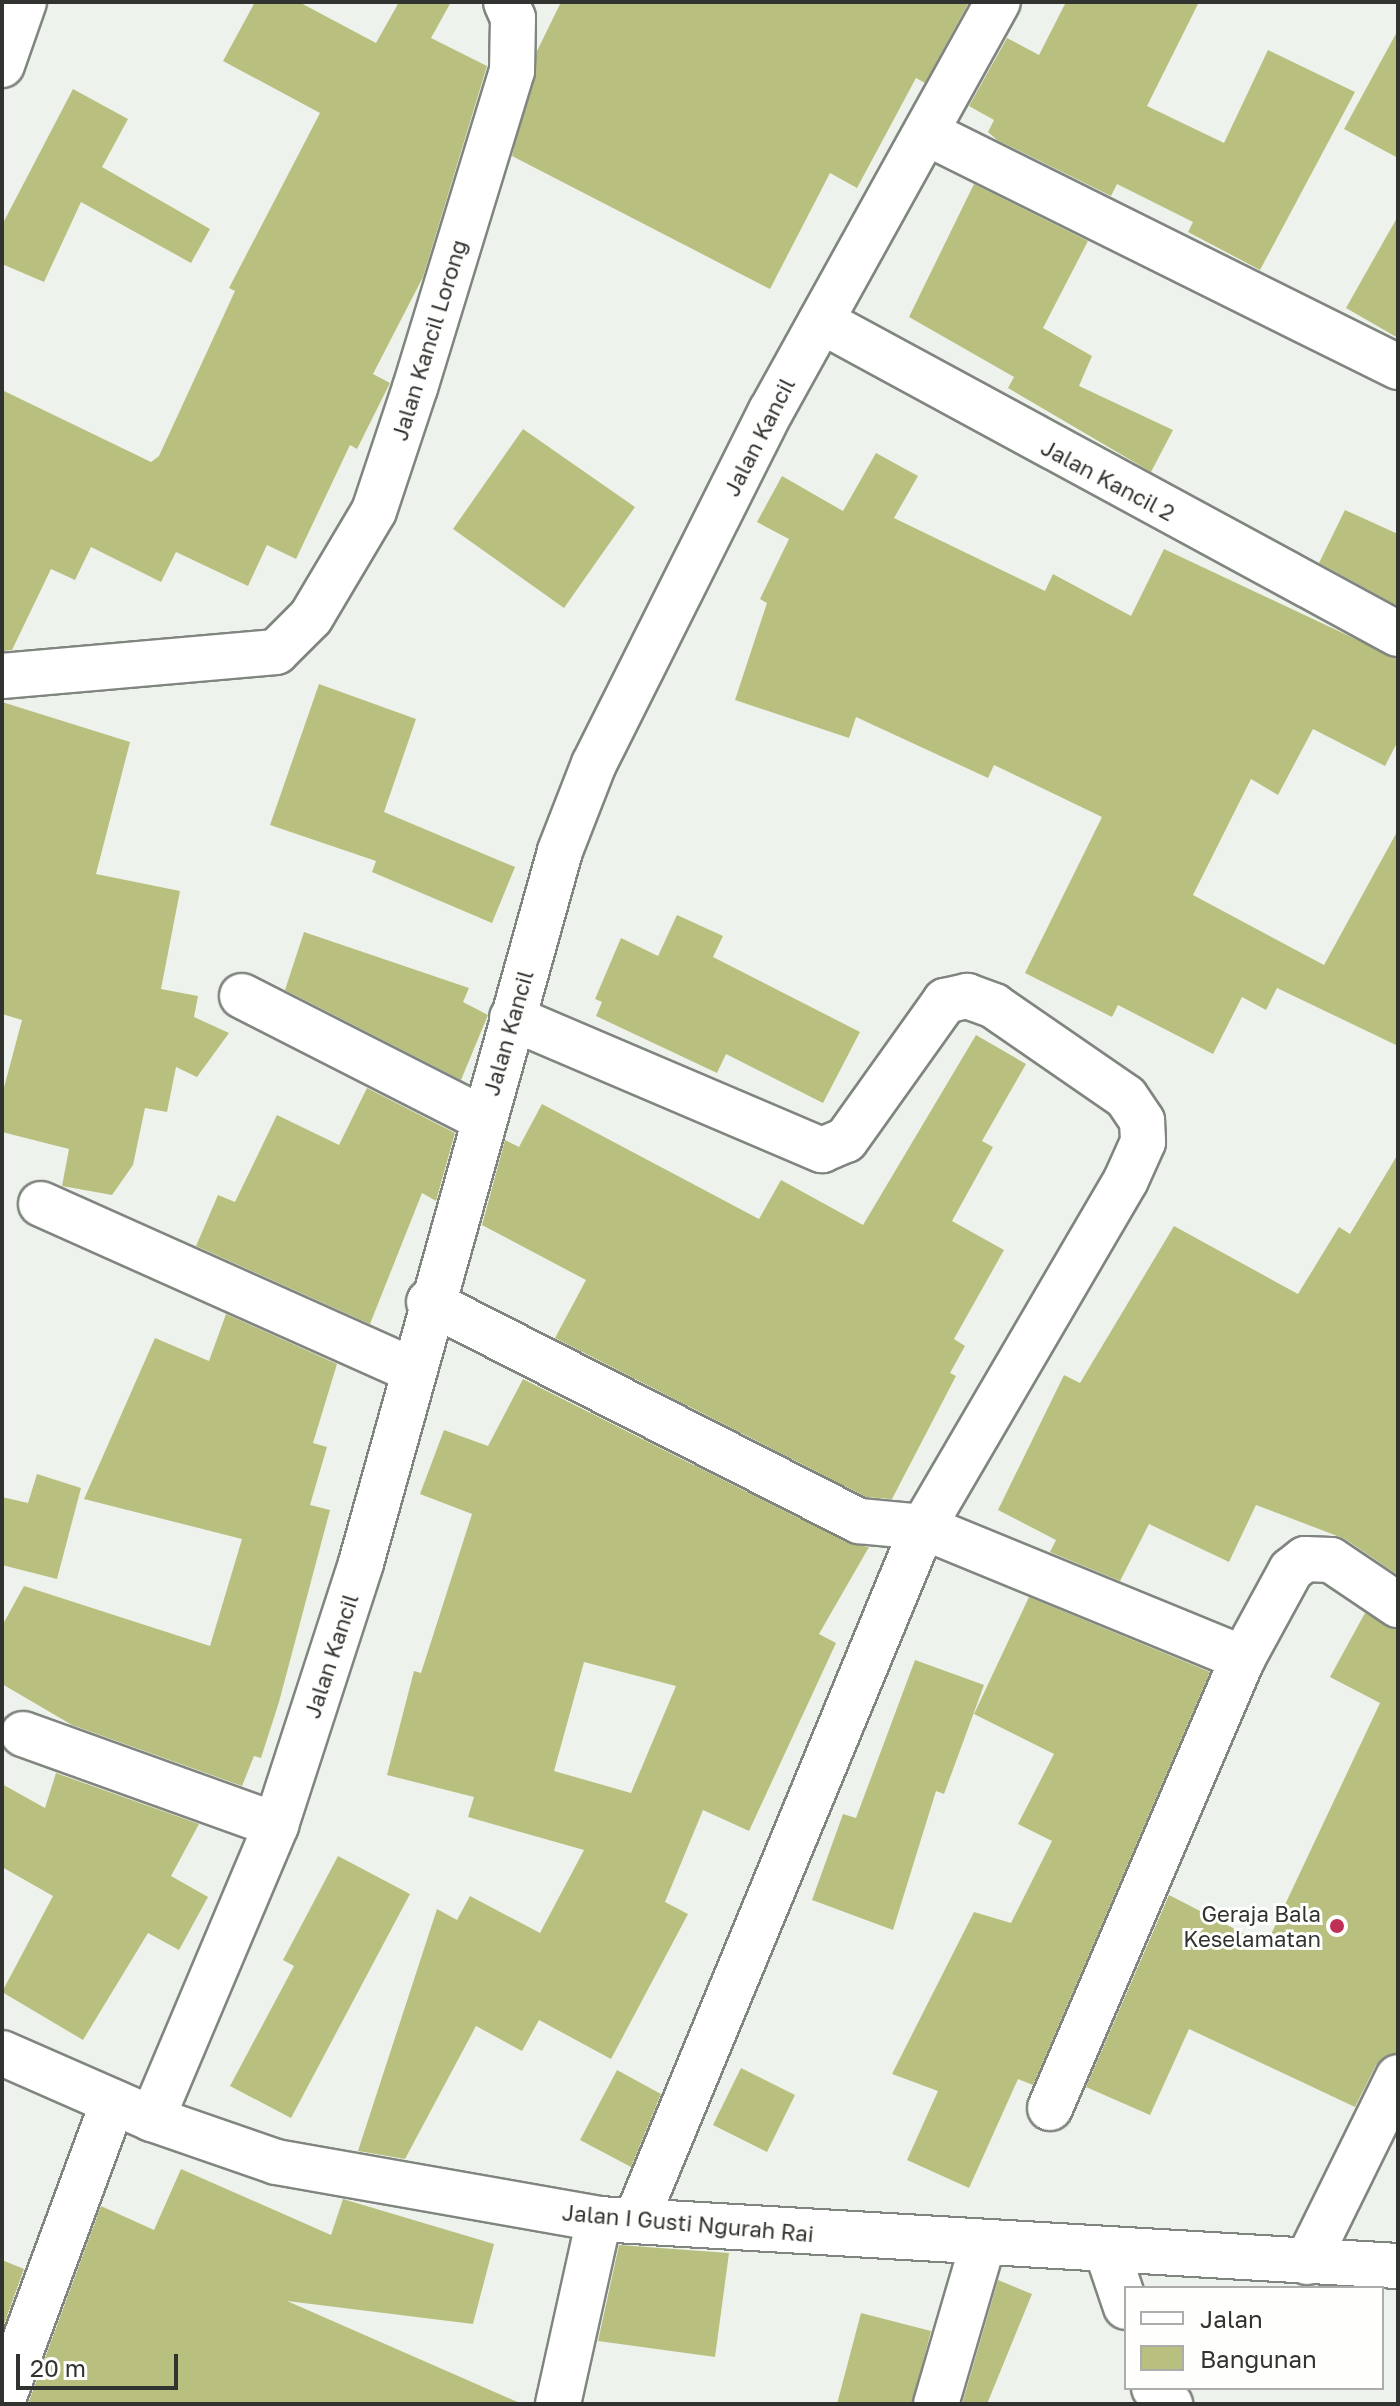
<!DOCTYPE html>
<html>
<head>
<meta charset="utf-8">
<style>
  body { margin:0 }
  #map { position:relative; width:1400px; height:2406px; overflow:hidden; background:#edf3ec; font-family:"Golos Text",sans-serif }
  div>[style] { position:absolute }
  .building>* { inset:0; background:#b9c07f }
  .roads { filter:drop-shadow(2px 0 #80867f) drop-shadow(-2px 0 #80867f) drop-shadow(0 2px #80867f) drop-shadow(0 -2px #80867f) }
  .minor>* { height:44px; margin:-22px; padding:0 22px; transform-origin:22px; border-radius:22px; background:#fff }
  .dots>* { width:22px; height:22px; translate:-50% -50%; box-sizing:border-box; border:4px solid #fefffd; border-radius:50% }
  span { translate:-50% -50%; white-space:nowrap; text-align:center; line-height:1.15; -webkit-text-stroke:6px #fefffd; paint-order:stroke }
  .street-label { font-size:22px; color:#303330 }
  .poi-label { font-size:22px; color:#303330 }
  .right { translate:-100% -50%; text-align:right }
  .frame { position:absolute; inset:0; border:4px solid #303330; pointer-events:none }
  .legend { position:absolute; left:1124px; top:2286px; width:260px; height:104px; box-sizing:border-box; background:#fefffd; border:2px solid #acadab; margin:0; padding:10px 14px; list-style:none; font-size:24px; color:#303330 }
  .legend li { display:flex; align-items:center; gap:16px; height:40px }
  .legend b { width:40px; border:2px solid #acadab }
  .scale { position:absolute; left:16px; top:2354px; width:162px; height:36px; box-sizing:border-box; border:4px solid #303330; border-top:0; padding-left:10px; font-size:24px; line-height:28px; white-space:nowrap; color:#303330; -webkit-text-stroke:6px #fefffd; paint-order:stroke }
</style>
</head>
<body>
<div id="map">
  <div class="building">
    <div style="clip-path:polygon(255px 2px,299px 2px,376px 43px,399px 2px,451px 2px,431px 38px,487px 66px,423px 277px,373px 374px,390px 383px,357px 449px,350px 445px,296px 559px,267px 545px,248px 586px,176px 552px,161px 582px,91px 547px,75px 580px,51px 569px,12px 650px,2px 651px,2px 390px,151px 462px,159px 456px,235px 291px,229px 288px,320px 113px,223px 61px)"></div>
    <div style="clip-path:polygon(561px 2px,969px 2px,925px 83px,916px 78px,857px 188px,830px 173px,770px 289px,512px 156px,537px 51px)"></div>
    <div style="clip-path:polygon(1066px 2px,1199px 2px,1147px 106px,1224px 143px,1268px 50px,1355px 92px,1260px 270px,1188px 232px,1193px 222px,1117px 184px,1111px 196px,997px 140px,988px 132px,994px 120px,969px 106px,1007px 38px,1039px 55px)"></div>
    <div style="clip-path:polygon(1398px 30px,1398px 158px,1344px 129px)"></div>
    <div style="clip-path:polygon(73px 89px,128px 119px,102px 167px,210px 229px,191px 263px,81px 202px,44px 282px,2px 264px,2px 225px)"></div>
    <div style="clip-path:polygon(974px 184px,1088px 241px,1043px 328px,1092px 356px,1079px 386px,1173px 430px,1151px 472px,1008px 388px,1014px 377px,909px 317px)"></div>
    <div style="clip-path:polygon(1398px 216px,1398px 338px,1346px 308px)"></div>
    <div style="clip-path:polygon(523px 429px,635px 507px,564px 608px,453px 529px)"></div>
    <div style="clip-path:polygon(876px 453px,918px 476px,894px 518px,1045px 591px,1053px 574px,1131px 616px,1164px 549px,1398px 659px,1398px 741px,1385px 766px,1313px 729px,1278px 795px,1251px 779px,1193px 895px,1324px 965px,1398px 830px,1398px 1046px,1277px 988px,1266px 1010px,1242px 997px,1213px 1054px,1118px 1005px,1112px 1017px,1025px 973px,1102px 817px,994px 765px,988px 778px,856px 717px,849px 738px,735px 700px,767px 603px,760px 599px,789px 539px,757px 522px,782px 476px,843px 511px)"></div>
    <div style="clip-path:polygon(1345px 510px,1398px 534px,1398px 606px,1319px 563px)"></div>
    <div style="clip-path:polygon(319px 684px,416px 719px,384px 812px,515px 867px,492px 923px,372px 872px,376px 861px,270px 825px)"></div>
    <div style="clip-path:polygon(2px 702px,130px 742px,96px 874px,180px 891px,161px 989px,198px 996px,194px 1017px,229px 1033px,197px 1077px,176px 1067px,167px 1112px,145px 1108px,133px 1165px,112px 1195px,62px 1186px,69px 1149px,2px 1132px,2px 1095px,22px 1020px,2px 1014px)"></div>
    <div style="clip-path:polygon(677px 915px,723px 936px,713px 957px,860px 1032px,823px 1103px,726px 1054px,717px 1073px,596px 1016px,602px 1002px,595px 999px,621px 938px,658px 956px)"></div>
    <div style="clip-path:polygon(304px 932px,469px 988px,463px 1002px,488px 1015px,461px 1080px,285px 990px)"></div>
    <div style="clip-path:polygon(976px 1035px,1026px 1064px,982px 1141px,993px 1147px,952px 1221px,1004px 1250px,954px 1339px,965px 1346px,950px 1373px,956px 1376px,892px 1499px,866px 1497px,555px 1338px,586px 1280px,482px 1225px,505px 1140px,519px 1147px,542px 1104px,759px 1219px,781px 1180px,863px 1225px)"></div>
    <div style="clip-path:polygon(367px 1088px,455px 1133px,436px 1201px,422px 1193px,370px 1324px,196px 1246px,218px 1195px,235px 1202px,277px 1115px,339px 1145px)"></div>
    <div style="clip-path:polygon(1398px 1154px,1398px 1575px,1345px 1539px,1256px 1505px,1229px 1562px,1149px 1524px,1120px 1581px,1050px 1552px,1056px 1540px,998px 1510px,1064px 1375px,1080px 1383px,1174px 1226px,1298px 1294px,1339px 1227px,1350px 1234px)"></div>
    <div style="clip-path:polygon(226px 1314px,337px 1364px,313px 1443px,327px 1447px,310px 1505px,330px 1510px,279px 1702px,261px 1758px,254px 1756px,242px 1786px,72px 1725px,2px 1684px,2px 1626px,24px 1586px,210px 1646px,242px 1539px,84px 1499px,155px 1338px,209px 1361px)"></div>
    <div style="clip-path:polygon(evenodd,523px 1379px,848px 1543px,869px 1547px,819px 1634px,836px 1643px,749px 1831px,703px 1810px,665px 1902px,688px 1914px,611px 2059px,539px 2020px,522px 2051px,476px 2026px,405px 2159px,358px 2151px,437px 1909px,457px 1920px,470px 1896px,540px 1933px,584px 1850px,468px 1817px,474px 1797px,387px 1775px,414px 1671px,421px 1673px,472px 1514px,420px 1494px,444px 1430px,488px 1446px,523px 1379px,584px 1662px,676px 1686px,631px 1793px,554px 1771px,584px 1662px)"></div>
    <div style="clip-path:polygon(37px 1474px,81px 1488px,57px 1579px,2px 1565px,2px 1497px,28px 1503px)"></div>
    <div style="clip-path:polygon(1029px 1597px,1210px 1672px,1033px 2085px,1018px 2079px,969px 2188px,907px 2160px,938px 2091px,892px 2074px,974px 1912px,1011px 1923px,1052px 1841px,1018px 1824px,1054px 1754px,974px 1714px)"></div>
    <div style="clip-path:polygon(1365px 1613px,1398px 1630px,1398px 2052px,1376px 2065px,1355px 2107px,1189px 2029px,1150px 2115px,1086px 2087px,1169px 1895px,1266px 1945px,1380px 1703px,1330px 1677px)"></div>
    <div style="clip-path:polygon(915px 1660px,984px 1685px,944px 1794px,936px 1791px,893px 1930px,812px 1900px,843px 1814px,856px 1818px)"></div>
    <div style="clip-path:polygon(56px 1773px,199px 1824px,171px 1876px,208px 1897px,179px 1950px,148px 1933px,83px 2040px,2px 1992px,53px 1896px,2px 1867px,2px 1784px,45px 1808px)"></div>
    <div style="clip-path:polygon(338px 1856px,410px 1894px,291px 2118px,230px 2086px,294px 1966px,283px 1960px)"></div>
    <div style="clip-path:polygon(741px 2068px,795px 2095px,767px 2152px,713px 2125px)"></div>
    <div style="clip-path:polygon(617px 2070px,661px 2094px,631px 2167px,580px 2140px)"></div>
    <div style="clip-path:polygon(181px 2169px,331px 2235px,343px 2199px,494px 2244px,473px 2324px,287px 2301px,522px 2404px,28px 2404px,101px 2206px,154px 2230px)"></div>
    <div style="clip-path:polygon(619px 2245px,729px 2253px,715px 2357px,598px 2341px)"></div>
    <div style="clip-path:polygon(2px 2260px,24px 2269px,2px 2330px)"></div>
    <div style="clip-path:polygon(998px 2280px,1032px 2294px,987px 2404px,962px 2404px)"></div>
    <div style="clip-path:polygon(861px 2313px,931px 2331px,912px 2404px,837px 2404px)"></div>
  </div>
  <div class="roads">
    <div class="minor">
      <div style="left:2px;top:65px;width:67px;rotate:-70.8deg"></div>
      <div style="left:929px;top:134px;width:524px;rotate:26.42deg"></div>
      <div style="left:821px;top:321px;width:656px;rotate:28.48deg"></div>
      <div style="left:2px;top:676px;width:275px;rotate:-5deg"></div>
      <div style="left:276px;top:652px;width:49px;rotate:-45deg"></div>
      <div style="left:311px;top:617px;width:123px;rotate:-59.3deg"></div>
      <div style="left:374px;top:511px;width:130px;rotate:-71.6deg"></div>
      <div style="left:415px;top:388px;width:332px;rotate:-73deg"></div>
      <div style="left:512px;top:71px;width:53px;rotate:-88.9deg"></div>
      <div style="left:513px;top:18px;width:17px;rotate:-114deg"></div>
      <div style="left:242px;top:996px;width:271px;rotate:27deg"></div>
      <div style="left:512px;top:1018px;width:337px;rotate:23.1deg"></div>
      <div style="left:822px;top:1150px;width:26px;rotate:-23deg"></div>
      <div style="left:846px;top:1140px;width:171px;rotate:-54.5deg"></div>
      <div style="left:945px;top:1001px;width:23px;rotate:-13deg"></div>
      <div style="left:967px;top:996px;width:29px;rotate:20deg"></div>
      <div style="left:994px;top:1006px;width:160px;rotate:34.6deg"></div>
      <div style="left:1126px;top:1097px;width:29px;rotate:56deg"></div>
      <div style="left:1142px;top:1121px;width:21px;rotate:87deg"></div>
      <div style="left:1143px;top:1142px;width:42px;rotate:114.1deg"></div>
      <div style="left:1126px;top:1180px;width:402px;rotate:120.3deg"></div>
      <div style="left:923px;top:1527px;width:750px;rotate:112.5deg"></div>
      <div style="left:41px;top:1204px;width:406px;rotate:24.1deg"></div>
      <div style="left:429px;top:1302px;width:483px;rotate:27deg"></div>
      <div style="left:859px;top:1521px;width:64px;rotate:5.4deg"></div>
      <div style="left:923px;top:1527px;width:346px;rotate:22.3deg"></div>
      <div style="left:23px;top:1734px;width:269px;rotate:19.8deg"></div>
      <div style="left:2px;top:2053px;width:164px;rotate:23.7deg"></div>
      <div style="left:152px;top:2119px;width:131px;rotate:19.1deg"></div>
      <div style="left:276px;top:2162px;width:328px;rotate:10deg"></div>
      <div style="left:599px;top:2219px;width:800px;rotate:3.37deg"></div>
      <div style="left:1050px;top:2108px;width:490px;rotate:-66.8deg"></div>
      <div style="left:1243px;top:1658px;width:100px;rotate:-61.4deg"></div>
      <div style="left:1291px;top:1570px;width:18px;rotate:-38deg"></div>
      <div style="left:1305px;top:1559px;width:26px;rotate:2deg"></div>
      <div style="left:1331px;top:1560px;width:81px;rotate:33.9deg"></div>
      <div style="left:152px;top:2119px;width:319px;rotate:-67.1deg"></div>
      <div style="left:276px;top:1825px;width:275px;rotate:-72deg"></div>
      <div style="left:361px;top:1563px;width:739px;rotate:-74.38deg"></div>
      <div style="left:560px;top:851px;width:93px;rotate:-68.7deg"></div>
      <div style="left:594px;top:764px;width:395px;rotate:-63.4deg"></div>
      <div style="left:771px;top:411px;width:468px;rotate:-61deg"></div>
      <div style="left:1107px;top:2251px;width:59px;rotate:71.3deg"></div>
      <div style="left:1307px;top:2262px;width:206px;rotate:-63.8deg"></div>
      <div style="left:1154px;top:2388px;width:23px;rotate:45deg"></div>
      <div style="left:2px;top:2402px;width:320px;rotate:-69.7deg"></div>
      <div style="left:558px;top:2404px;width:189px;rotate:-77.5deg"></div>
      <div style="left:936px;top:2404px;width:164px;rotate:-73.7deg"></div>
    </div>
  </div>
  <div class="dots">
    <div style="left:1337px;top:1926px;background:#c03056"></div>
  </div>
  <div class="street-label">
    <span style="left:429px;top:340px;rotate:-73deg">Jalan Kancil Lorong</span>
    <span style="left:759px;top:437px;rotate:-63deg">Jalan Kancil</span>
    <span style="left:1108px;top:480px;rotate:28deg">Jalan Kancil 2</span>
    <span style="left:508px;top:1033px;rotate:-74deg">Jalan Kancil</span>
    <span style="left:331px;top:1656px;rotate:-72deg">Jalan Kancil</span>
    <span style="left:688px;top:2223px;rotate:5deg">Jalan I Gusti Ngurah Rai</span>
  </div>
  <div class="poi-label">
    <span class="right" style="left:1321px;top:1926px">Geraja Bala<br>Keselamatan</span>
  </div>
  <div class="frame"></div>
  <ul class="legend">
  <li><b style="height:10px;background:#fff"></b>Jalan</li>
  <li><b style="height:22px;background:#b9c07f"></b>Bangunan</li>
  </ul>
  <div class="scale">20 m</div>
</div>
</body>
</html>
